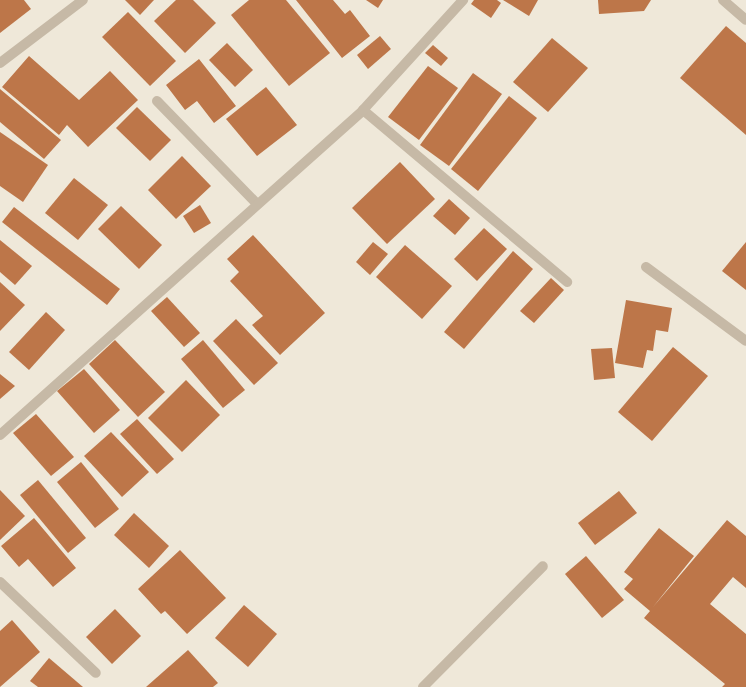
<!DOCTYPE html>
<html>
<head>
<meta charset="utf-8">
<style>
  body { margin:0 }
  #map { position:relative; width:746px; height:687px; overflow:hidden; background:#efe8d9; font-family:Arial,sans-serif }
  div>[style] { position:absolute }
  .building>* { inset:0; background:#bd7649 }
  .minor>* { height:10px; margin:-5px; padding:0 5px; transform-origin:5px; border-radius:5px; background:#c6b9a6 }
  span { translate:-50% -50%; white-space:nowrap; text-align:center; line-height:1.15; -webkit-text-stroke:3.5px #f7f2e5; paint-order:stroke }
</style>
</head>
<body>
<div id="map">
  <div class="building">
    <div style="clip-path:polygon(0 0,24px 0,31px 9px,0 33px)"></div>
    <div style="clip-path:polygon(125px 0,154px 0,140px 15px)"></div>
    <div style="clip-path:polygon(176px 0,193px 0,216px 23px,185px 53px,154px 21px)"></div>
    <div style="clip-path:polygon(249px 0,286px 0,330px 53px,289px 86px,231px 15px)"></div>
    <div style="clip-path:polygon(296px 0,333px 0,345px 14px,350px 10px,370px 36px,342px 58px)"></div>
    <div style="clip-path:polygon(366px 0,383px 0,378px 8px)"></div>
    <div style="clip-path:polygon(474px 0,497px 0,501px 3px,491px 18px,471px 4px)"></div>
    <div style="clip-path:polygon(503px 0,538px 0,529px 16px)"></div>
    <div style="clip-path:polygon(598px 0,651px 0,644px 11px,599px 14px)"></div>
    <div style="clip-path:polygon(128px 12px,176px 61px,150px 86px,102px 37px)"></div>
    <div style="clip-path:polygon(726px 26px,746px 43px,746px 135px,680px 78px)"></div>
    <div style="clip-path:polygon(380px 36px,391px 49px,368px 69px,357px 55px)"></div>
    <div style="clip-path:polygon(552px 38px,588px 68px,548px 112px,513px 82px)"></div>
    <div style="clip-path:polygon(227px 43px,253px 70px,235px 87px,209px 60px)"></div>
    <div style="clip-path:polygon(433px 45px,448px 58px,441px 66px,425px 53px)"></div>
    <div style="clip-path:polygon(29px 56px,79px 100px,110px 71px,138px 100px,88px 147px,67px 125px,59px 135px,2px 87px)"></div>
    <div style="clip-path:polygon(199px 59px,236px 106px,214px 123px,197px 101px,185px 110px,166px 85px)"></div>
    <div style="clip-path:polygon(428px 66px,458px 88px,419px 140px,388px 117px)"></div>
    <div style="clip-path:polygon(473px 73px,502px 94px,449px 166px,420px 145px)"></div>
    <div style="clip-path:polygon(266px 87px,297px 125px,257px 156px,226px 119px)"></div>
    <div style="clip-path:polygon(0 89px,61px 140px,44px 159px,0 122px)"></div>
    <div style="clip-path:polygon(509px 96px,537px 118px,478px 191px,451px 169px)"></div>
    <div style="clip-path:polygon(137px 107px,171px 140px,150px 161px,116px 128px)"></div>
    <div style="clip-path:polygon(0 132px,48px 165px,23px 202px,0 186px)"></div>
    <div style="clip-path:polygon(182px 156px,211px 186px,176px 219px,148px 190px)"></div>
    <div style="clip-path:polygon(400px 162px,435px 199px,387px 244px,352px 208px)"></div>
    <div style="clip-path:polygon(74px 178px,108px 205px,78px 240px,45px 213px)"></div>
    <div style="clip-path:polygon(449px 199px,470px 218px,455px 235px,433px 216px)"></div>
    <div style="clip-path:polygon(200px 205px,211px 223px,194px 233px,183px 216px)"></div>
    <div style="clip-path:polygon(121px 206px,162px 245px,139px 269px,98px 229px)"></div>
    <div style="clip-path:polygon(14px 207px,120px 289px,107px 305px,2px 222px)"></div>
    <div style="clip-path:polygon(484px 228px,507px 249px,477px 281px,454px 259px)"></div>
    <div style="clip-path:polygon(253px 235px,325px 313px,280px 355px,252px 325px,263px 316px,230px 281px,239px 272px,227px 259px)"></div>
    <div style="clip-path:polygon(0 240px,32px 266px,15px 285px,0 272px)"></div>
    <div style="clip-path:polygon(373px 242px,388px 254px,370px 275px,356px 262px)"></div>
    <div style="clip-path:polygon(746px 242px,746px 290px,722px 271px)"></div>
    <div style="clip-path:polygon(405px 245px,452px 286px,422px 319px,376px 277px)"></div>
    <div style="clip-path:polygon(513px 251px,533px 269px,464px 349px,444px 332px)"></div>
    <div style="clip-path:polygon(551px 278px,564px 290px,534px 323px,520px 311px)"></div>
    <div style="clip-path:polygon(0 282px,25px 305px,0 331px)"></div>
    <div style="clip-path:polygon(167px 297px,200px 333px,184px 347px,151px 311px)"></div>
    <div style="clip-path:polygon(626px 300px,672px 308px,668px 332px,656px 330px,653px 351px,647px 350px,643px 368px,615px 363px)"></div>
    <div style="clip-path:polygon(46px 312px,65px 330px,29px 370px,9px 352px)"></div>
    <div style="clip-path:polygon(236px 319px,278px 363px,254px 385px,213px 341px)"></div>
    <div style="clip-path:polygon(115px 340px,165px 392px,138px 417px,89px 364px)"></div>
    <div style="clip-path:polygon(203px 340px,245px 390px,223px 408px,181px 359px)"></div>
    <div style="clip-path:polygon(673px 347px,708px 376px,652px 441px,618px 412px)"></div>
    <div style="clip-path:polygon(612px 348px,615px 378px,594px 380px,591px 349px)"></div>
    <div style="clip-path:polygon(84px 369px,120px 410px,94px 433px,57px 391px)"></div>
    <div style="clip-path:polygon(0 374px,15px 386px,0 399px)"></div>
    <div style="clip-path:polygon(186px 380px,220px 415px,182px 452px,148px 418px)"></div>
    <div style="clip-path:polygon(36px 414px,74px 457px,51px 476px,13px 433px)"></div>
    <div style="clip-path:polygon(137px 419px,174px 459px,157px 474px,120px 434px)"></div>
    <div style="clip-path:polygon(111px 432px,149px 472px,122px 497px,84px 456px)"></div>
    <div style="clip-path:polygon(81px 462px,119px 509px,95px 528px,57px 482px)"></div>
    <div style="clip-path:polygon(38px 480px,86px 538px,68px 553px,20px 495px)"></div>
    <div style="clip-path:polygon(0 490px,25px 516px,0 540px)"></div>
    <div style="clip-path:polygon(619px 491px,637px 513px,595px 545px,578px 523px)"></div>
    <div style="clip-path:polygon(134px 513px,169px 546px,149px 568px,114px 535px)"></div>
    <div style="clip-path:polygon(34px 518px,76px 568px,53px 587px,28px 559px,19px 567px,1px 546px)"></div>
    <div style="clip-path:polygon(727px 520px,746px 536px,746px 588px,733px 577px,710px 604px,746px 634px,746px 687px,722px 687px,725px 684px,644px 618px,650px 611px,624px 589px,633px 579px,624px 572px,659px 528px,694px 556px,653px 607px)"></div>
    <div style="clip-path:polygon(180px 550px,226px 598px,187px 634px,165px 611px,161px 614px,138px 589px)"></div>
    <div style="clip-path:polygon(586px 556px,624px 600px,602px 618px,565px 574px)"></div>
    <div style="clip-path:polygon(244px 605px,277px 634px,248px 667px,215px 638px)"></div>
    <div style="clip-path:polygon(115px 609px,141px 636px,112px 664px,86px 637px)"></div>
    <div style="clip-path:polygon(12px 620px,40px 652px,0 687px,0 631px)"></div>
    <div style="clip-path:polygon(188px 650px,218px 683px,213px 687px,146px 687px)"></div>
    <div style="clip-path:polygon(49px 658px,83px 687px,38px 687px,30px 681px)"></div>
  </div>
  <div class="minor">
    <div style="left:723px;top:0;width:30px;rotate:41deg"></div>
    <div style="left:0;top:63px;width:104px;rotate:-37.2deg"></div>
    <div style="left:157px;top:101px;width:144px;rotate:45.8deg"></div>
    <div style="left:363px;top:110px;width:267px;rotate:40.1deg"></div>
    <div style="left:646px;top:267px;width:124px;rotate:36.5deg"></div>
    <div style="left:0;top:435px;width:487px;rotate:-41.8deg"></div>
    <div style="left:363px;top:110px;width:149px;rotate:-47.7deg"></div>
    <div style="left:0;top:582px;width:132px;rotate:43.5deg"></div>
    <div style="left:423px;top:687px;width:170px;rotate:-45.2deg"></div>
  </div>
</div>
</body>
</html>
